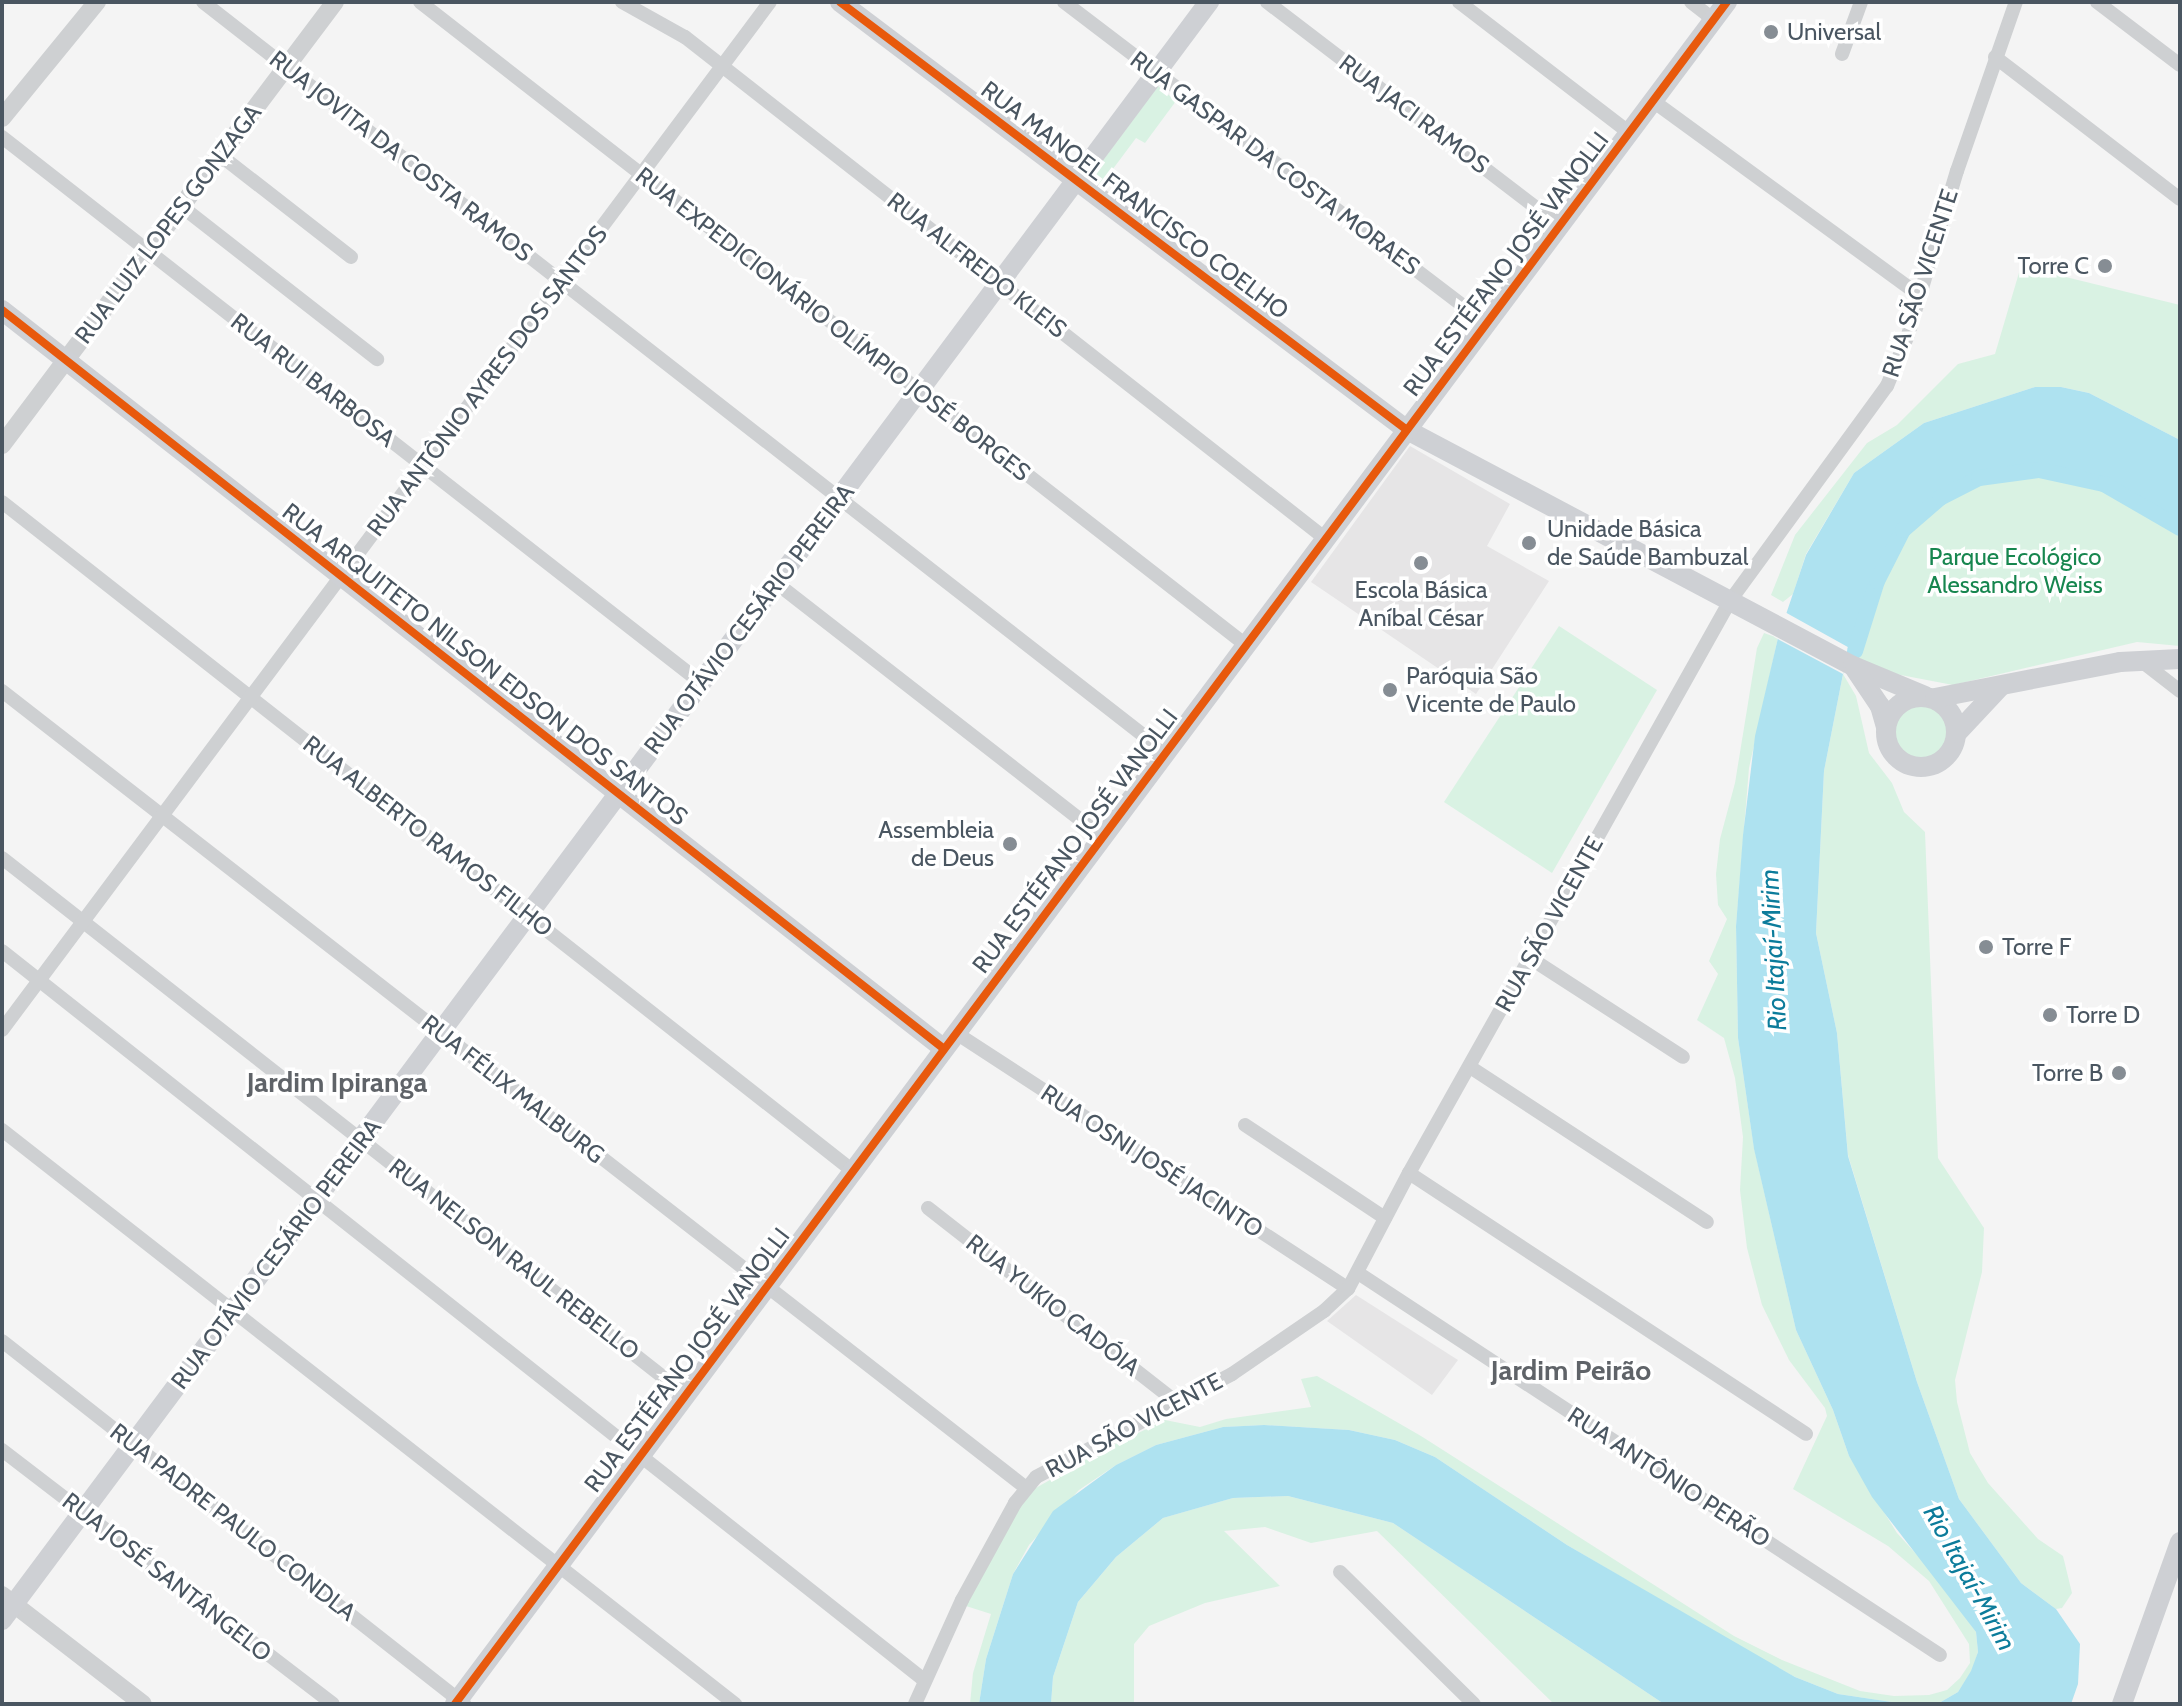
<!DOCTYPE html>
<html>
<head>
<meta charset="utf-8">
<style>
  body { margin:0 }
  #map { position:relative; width:2182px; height:1706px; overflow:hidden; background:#f4f4f4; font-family:Cabin,sans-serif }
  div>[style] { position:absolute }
  .education>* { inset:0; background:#e6e5e6 }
  .green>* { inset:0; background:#d9f2e3 }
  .round { border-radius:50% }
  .water>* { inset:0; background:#aee2f0 }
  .pier>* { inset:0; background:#f4f4f4 }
  .canal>* { height:16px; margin:-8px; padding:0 8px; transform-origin:8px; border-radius:8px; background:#aee2f0 }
  .minor>* { height:14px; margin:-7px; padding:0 7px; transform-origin:7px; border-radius:7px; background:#ced0d2 }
  .tertiary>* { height:18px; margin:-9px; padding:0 9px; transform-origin:9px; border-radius:9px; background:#ced0d2 }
  .secondary>* { height:20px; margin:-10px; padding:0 10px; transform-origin:10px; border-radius:10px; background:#ced0d4 }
  .secondary>.ring { margin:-10px; padding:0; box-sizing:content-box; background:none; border:20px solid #ced0d4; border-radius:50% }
  .cycleway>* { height:8px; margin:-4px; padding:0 4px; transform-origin:4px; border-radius:4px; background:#e8590c }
  .dots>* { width:22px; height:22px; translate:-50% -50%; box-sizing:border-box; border:4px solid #fff; border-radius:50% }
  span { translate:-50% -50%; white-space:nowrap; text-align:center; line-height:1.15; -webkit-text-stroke:7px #fff; paint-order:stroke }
  .poi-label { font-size:24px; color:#4a5661 }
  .left { translate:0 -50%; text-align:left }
  .right { translate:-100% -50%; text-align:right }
  .street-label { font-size:24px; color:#4a5661 }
  .park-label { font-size:24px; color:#17864f }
  .water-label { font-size:26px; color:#0c7c9b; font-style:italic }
  .quarter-label { font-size:28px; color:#5f6368; font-weight:700 }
  .frame { position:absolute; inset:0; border:4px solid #4a5661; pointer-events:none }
</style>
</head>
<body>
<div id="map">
  <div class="education">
    <div style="clip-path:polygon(1410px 446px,1510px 504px,1487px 546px,1549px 581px,1476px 694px,1311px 582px)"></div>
    <div style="clip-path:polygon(1356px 1295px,1458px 1360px,1432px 1395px,1327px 1321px)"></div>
  </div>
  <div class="green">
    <div style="clip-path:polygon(1158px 86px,1176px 101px,1145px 143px,1136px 138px,1101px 185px,1090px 178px)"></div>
    <div style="clip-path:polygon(2021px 266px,2180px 305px,2180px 440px,2089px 393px,2061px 387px,2035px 387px,1924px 423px,1854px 473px,1806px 554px,1793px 594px,1783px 602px,1771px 595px,1795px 535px,1867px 443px,1897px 425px,1958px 364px,1995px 354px)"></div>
    <div style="clip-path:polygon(2039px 470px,2104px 484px,2180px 528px,2180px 646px,2137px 642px,1953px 685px,1885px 672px,1852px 656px,1877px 581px,1903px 530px,1940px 498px,1979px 478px)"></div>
    <div style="clip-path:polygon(1559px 626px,1657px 690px,1552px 873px,1444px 802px)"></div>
    <div style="clip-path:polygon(1764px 633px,1778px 638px,1749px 768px,1736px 926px,1738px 1038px,1754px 1148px,1796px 1330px,1833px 1410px,1849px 1456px,1897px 1533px,1937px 1577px,1976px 1632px,1978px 1652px,1972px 1671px,1958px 1692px,1939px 1703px,1905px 1704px,1838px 1694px,1795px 1677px,1746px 1650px,1567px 1545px,1435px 1457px,1395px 1440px,1349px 1430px,1264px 1425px,1223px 1427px,1156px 1445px,1116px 1465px,1079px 1490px,1029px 1545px,1013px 1574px,986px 1659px,979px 1704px,970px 1704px,973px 1673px,991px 1614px,966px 1606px,1015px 1514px,1034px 1489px,1101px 1451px,1165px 1420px,1200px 1427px,1226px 1419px,1311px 1407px,1301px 1379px,1317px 1376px,1421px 1436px,1734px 1636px,1782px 1660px,1860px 1691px,1894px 1696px,1929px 1695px,1947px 1690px,1960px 1678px,1970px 1663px,1969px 1644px,1929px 1581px,1888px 1546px,1793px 1489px,1827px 1416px,1825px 1408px,1789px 1360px,1762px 1305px,1747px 1248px,1740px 1190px,1743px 1137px,1735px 1078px,1724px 1038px,1697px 1020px,1718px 974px,1709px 961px,1727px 919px,1718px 905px,1716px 874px,1720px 839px,1735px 783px,1757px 648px)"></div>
    <div style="clip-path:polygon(1843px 674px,1856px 696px,1869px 753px,1892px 783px,1904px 812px,1925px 832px,1938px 1158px,1984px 1228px,1982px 1272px,1955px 1380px,1957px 1402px,1970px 1453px,1988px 1483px,2038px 1539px,2063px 1556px,2072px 1593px,2062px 1608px,2056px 1609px,2021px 1583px,1959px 1499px,1917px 1382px,1848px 1155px,1837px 1033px,1816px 933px,1824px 771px)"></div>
    <div class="round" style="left:1893px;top:704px;width:56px;height:56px"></div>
    <div style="clip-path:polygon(1288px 1496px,1393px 1523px,1664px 1704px,1554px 1704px,1377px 1531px,1311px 1543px,1265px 1527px,1224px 1531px,1280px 1586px,1205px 1603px,1149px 1626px,1134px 1644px,1134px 1704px,1051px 1704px,1053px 1677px,1078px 1602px,1116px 1557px,1163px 1518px,1233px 1498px)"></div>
  </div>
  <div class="water">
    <div style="clip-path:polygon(2035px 387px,2061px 387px,2089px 393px,2180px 440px,2180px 528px,2104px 484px,2039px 470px,1979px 478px,1940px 498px,1903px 530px,1877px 581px,1855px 651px,1843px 674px,1824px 771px,1816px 933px,1837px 1033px,1848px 1156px,1917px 1382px,1959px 1499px,2021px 1583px,2056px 1609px,2080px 1644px,2078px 1684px,2071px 1704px,1916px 1704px,1939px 1703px,1958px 1692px,1971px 1671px,1978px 1652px,1976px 1632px,1872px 1497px,1849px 1456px,1833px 1410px,1796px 1330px,1754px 1149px,1738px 1038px,1736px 926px,1743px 835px,1755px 736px,1778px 638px,1806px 555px,1854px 473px,1924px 423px)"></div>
    <div style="clip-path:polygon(1264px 1425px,1349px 1430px,1395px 1440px,1435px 1457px,1567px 1545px,1795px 1677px,1838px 1694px,1905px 1704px,1664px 1704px,1393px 1523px,1288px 1496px,1233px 1498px,1163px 1518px,1116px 1557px,1078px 1602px,1053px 1677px,1051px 1704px,979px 1704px,986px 1659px,1013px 1574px,1053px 1511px,1116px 1465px,1156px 1445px,1223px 1427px)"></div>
  </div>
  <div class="pier">
    <div style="clip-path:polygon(1783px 611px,1855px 651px,1843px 674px,1774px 637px)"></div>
  </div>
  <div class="canal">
    <div style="left:1855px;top:651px;width:73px;rotate:-72.6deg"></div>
    <div style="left:1877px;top:581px;width:57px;rotate:-63deg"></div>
    <div style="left:1903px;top:530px;width:49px;rotate:-40.9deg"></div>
    <div style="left:1940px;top:498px;width:44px;rotate:-27.1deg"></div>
    <div style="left:1979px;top:478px;width:61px;rotate:-7.6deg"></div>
    <div style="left:2039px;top:470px;width:66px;rotate:12.2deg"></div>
    <div style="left:2104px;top:484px;width:88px;rotate:30.1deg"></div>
  </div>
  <div class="minor">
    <div style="left:203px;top:2px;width:1221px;rotate:37.95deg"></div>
    <div style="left:420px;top:2px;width:1047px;rotate:37.9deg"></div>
    <div style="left:622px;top:2px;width:72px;rotate:29.1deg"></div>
    <div style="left:685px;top:37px;width:814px;rotate:38.07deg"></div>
    <div style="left:1064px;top:2px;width:532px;rotate:37.28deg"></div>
    <div style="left:1267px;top:2px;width:369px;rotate:37.4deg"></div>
    <div style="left:1459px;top:2px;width:215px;rotate:37.5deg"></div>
    <div style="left:1691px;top:2px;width:29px;rotate:38deg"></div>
    <div style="left:2097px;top:2px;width:104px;rotate:37.2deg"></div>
    <div style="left:1842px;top:54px;width:55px;rotate:-69.9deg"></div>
    <div style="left:1995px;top:57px;width:233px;rotate:37.5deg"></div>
    <div style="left:1653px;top:101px;width:329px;rotate:36.1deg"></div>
    <div style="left:2px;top:137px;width:886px;rotate:37.98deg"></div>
    <div style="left:220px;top:155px;width:166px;rotate:37.9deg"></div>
    <div style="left:181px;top:206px;width:249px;rotate:38deg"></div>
    <div style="left:2px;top:502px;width:1082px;rotate:38.17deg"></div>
    <div style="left:775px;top:582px;width:415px;rotate:37.9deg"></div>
    <div style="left:2140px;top:660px;width:51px;rotate:37.8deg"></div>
    <div style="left:2px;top:691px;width:1296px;rotate:37.89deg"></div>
    <div style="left:2px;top:858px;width:870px;rotate:38.14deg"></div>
    <div style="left:2px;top:951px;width:1175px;rotate:38.33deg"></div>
    <div style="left:1530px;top:958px;width:182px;rotate:32.9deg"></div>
    <div style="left:2px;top:1030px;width:1283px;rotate:-53.24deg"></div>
    <div style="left:956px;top:1033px;width:468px;rotate:33.1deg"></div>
    <div style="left:1470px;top:1067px;width:283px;rotate:33.2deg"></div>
    <div style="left:1245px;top:1125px;width:168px;rotate:33.6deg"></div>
    <div style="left:2px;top:1130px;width:931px;rotate:38.06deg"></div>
    <div style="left:1409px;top:1173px;width:475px;rotate:33.3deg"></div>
    <div style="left:928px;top:1208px;width:317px;rotate:38deg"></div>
    <div style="left:1358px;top:1273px;width:696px;rotate:33.28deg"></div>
    <div style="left:2px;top:1341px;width:588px;rotate:38.16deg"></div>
    <div style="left:2px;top:1450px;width:417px;rotate:37.5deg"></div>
    <div style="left:1340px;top:1572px;width:188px;rotate:44.6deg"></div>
    <div style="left:915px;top:1704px;width:114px;rotate:-65.7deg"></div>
    <div style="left:962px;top:1600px;width:111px;rotate:-61.3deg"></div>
    <div style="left:1015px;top:1503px;width:33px;rotate:-51deg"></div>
    <div style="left:1036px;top:1477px;width:221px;rotate:-27.7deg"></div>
    <div style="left:1232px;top:1374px;width:112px;rotate:-34.4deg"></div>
    <div style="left:1324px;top:1311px;width:33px;rotate:-43deg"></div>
    <div style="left:1348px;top:1289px;width:131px;rotate:-62.3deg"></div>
    <div style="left:1409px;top:1173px;width:656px;rotate:-60.7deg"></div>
    <div style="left:1730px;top:601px;width:266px;rotate:-53.9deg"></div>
    <div style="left:1887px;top:386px;width:55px;rotate:-67.6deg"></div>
    <div style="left:1908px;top:335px;width:171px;rotate:-73.4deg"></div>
    <div style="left:1957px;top:171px;width:179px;rotate:-70.8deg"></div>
  </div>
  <div class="tertiary">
    <div style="left:2px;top:118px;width:150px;rotate:-50.7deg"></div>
    <div style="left:2px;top:445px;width:554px;rotate:-53.07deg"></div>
    <div style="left:2px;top:1595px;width:178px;rotate:37.7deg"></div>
  </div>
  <div class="secondary">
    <div style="left:840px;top:2px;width:710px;rotate:37.05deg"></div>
    <div style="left:1407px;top:430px;width:505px;rotate:27.89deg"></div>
    <div style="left:1853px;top:666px;width:78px;rotate:22.6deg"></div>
    <div style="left:2px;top:310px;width:1197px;rotate:38.11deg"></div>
    <div style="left:1855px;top:669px;width:45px;rotate:56deg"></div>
    <div style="left:1880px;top:706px;width:22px;rotate:74deg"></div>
    <div class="ring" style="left:1886px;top:697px;width:50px;height:50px"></div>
    <div style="left:1935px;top:698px;width:188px;rotate:-11deg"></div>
    <div style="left:2120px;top:662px;width:60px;rotate:-2.9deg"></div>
    <div style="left:1957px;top:733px;width:63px;rotate:-46.9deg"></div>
    <div style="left:2px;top:1620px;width:2019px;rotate:-53.28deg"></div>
    <div style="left:455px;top:1704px;width:2125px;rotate:-53.23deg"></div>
    <div style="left:2122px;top:1704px;width:172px;rotate:-70.3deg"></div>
  </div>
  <div class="cycleway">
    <div style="left:840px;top:2px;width:710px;rotate:37.05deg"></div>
    <div style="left:2px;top:310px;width:1197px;rotate:38.11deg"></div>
    <div style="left:455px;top:1704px;width:2125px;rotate:-53.23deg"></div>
  </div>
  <div class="dots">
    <div style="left:1771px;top:32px;background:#868d94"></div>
    <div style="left:2105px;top:266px;background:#868d94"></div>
    <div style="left:1529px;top:543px;background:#868d94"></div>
    <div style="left:1421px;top:563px;background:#868d94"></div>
    <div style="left:1390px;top:690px;background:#868d94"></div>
    <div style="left:1010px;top:844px;background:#868d94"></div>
    <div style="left:1986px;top:947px;background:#868d94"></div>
    <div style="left:2050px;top:1015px;background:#868d94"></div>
    <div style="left:2119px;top:1073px;background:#868d94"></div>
  </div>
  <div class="poi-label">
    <span class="left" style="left:1787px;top:32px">Universal</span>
    <span class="right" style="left:2089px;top:266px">Torre C</span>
    <span class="left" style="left:1547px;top:543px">Unidade Básica<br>de Saúde Bambuzal</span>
    <span style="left:1421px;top:604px">Escola Básica<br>Aníbal César</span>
    <span class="left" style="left:1406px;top:690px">Paróquia São<br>Vicente de Paulo</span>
    <span class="right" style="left:994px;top:844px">Assembleia<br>de Deus</span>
    <span class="left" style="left:2002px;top:947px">Torre F</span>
    <span class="left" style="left:2066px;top:1015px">Torre D</span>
    <span class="right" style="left:2103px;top:1073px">Torre B</span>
  </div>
  <div class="street-label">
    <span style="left:1414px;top:114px;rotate:37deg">RUA JACI RAMOS</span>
    <span style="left:401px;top:156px;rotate:38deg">RUA JOVITA DA COSTA RAMOS</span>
    <span style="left:1275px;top:163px;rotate:37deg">RUA GASPAR DA COSTA MORAES</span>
    <span style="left:1135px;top:200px;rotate:37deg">RUA MANOEL FRANCISCO COELHO</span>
    <span style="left:168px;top:224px;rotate:-53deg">RUA LUIZ LOPES GONZAGA</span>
    <span style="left:1506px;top:264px;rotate:-53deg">RUA ESTÉFANO JOSÉ VANOLLI</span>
    <span style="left:977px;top:265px;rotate:38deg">RUA ALFREDO KLEIS</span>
    <span style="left:1920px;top:283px;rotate:-72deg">RUA SÃO VICENTE</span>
    <span style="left:833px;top:324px;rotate:38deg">RUA EXPEDICIONÁRIO OLÍMPIO JOSÉ BORGES</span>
    <span style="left:313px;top:380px;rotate:38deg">RUA RUI BARBOSA</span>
    <span style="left:487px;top:381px;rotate:-53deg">RUA ANTÔNIO AYRES DOS SANTOS</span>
    <span style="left:749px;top:619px;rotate:-53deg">RUA OTÁVIO CESÁRIO PEREIRA</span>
    <span style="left:485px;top:664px;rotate:38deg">RUA ARQUITETO NILSON EDSON DOS SANTOS</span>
    <span style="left:428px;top:836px;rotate:38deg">RUA ALBERTO RAMOS FILHO</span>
    <span style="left:1075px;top:841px;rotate:-53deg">RUA ESTÉFANO JOSÉ VANOLLI</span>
    <span style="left:1549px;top:924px;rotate:-61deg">RUA SÃO VICENTE</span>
    <span style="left:513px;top:1089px;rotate:38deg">RUA FÉLIX MALBURG</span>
    <span style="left:1152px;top:1161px;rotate:33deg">RUA OSNI JOSÉ JACINTO</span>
    <span style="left:276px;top:1254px;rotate:-53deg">RUA OTÁVIO CESÁRIO PEREIRA</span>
    <span style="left:514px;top:1259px;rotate:38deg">RUA NELSON RAUL REBELLO</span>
    <span style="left:1053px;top:1305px;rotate:38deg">RUA YUKIO CADÓIA</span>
    <span style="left:687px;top:1360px;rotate:-53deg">RUA ESTÉFANO JOSÉ VANOLLI</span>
    <span style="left:1134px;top:1425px;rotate:-28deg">RUA SÃO VICENTE</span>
    <span style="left:1669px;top:1477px;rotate:33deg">RUA ANTÔNIO PERÃO</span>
    <span style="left:233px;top:1522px;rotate:38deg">RUA PADRE PAULO CONDLA</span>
    <span style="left:167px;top:1577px;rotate:38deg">RUA JOSÉ SANTÂNGELO</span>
  </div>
  <div class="park-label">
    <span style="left:2015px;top:571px">Parque Ecológico<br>Alessandro Weiss</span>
  </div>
  <div class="water-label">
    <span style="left:1774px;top:950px;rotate:-93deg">Rio Itajaí-Mirim</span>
    <span style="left:1969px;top:1578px;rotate:61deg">Rio Itajaí-Mirim</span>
  </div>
  <div class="quarter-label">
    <span style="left:337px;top:1082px">Jardim Ipiranga</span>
    <span style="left:1571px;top:1370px">Jardim Peirão</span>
  </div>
  <div class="frame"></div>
</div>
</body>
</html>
